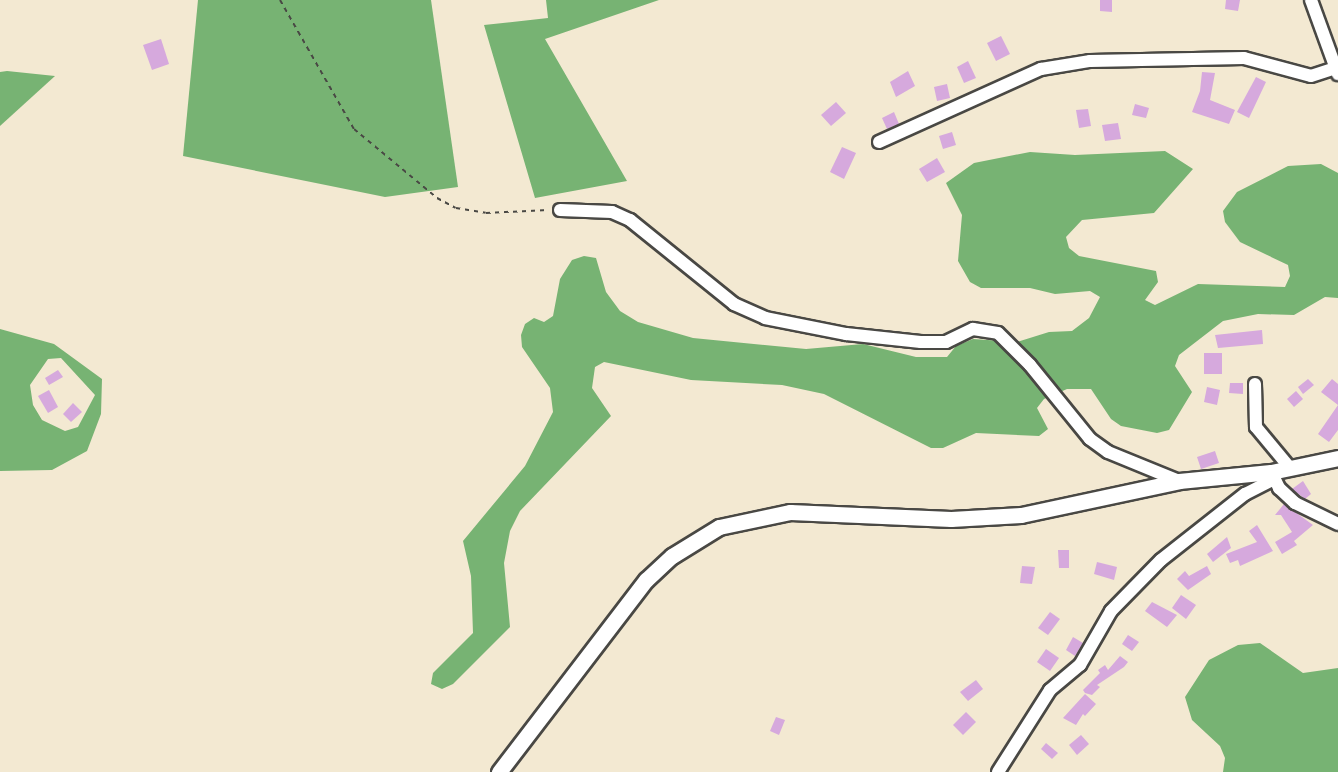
<!DOCTYPE html>
<html>
<head>
<meta charset="utf-8">
<style>
  body { margin:0 }
  #map { position:relative; width:1338px; height:772px; overflow:hidden; background:#f3e9d2; font-family:"Patrick Hand",sans-serif }
  div>[style] { position:absolute }
  .forest>* { inset:0; background:#77b373 }
  .building>* { inset:0; background:#d6a9dd }
  .path>* { height:2px; margin-top:-1px; transform-origin:0; background:repeating-linear-gradient(90deg,#494844 0 4.5px,transparent 0 9px) }
  .roads { filter:drop-shadow(2px 0 #494844) drop-shadow(-2px 0 #494844) drop-shadow(0 2px #494844) drop-shadow(0 -2px #494844) }
  .minor>* { height:12px; margin:-6px; padding:0 6px; transform-origin:6px; border-radius:6px; background:#fff }
  .tertiary>* { height:15px; margin:-7.5px; padding:0 7.5px; transform-origin:7.5px; border-radius:7.5px; background:#fff }
  span { translate:-50% -50%; white-space:nowrap; text-align:center; line-height:1.15; -webkit-text-stroke:4.5px #fff; paint-order:stroke }
</style>
</head>
<body>
<div id="map">
  <div class="forest">
    <div style="clip-path:polygon(198px 0,431px 0,458px 187px,385px 197px,183px 156px)"></div>
    <div style="clip-path:polygon(546px 0,659px 0,545px 39px,627px 181px,535px 198px,484px 25px,548px 18px)"></div>
    <div style="clip-path:polygon(0 72px,7px 71px,55px 76px,0 126px)"></div>
    <div style="clip-path:polygon(1165px 151px,1193px 169px,1154px 213px,1082px 220px,1066px 237px,1069px 248px,1079px 256px,1156px 271px,1158px 282px,1145px 300px,1155px 305px,1198px 284px,1285px 287px,1290px 276px,1288px 265px,1240px 242px,1225px 222px,1223px 211px,1237px 192px,1288px 166px,1321px 164px,1338px 173px,1338px 298px,1325px 297px,1294px 315px,1258px 314px,1223px 321px,1179px 355px,1175px 366px,1192px 392px,1169px 430px,1157px 433px,1121px 426px,1111px 419px,1091px 389px,1067px 389px,1044px 399px,1037px 408px,1048px 429px,1039px 436px,976px 433px,943px 448px,931px 448px,824px 394px,782px 385px,691px 380px,604px 362px,595px 367px,592px 388px,611px 416px,520px 511px,510px 531px,504px 563px,510px 627px,453px 684px,442px 689px,431px 684px,433px 673px,473px 633px,471px 576px,463px 541px,525px 466px,553px 412px,550px 388px,522px 347px,521px 335px,525px 324px,534px 318px,544px 322px,553px 316px,560px 279px,572px 260px,584px 256px,596px 258px,606px 292px,620px 311px,638px 322px,693px 338px,806px 349px,863px 344px,916px 357px,947px 357px,956px 346px,973px 339px,1017px 342px,1049px 332px,1072px 331px,1089px 318px,1100px 297px,1090px 291px,1055px 294px,1030px 288px,981px 288px,970px 282px,958px 261px,962px 215px,946px 183px,974px 163px,1030px 152px,1075px 155px)"></div>
    <div style="clip-path:polygon(evenodd,0 329px,54px 344px,102px 379px,101px 414px,87px 451px,52px 470px,0 471px,0 329px,61px 358px,95px 395px,78px 427px,65px 431px,42px 420px,33px 405px,30px 385px,48px 359px,61px 358px)"></div>
    <div style="clip-path:polygon(1260px 643px,1303px 673px,1338px 668px,1338px 772px,1223px 772px,1225px 758px,1220px 746px,1192px 720px,1185px 697px,1209px 660px,1238px 645px)"></div>
  </div>
  <div class="building">
    <div style="clip-path:polygon(1100px 0,1112px 0,1112px 12px,1100px 11px)"></div>
    <div style="clip-path:polygon(1226px 0,1240px 0,1238px 11px,1225px 9px)"></div>
    <div style="clip-path:polygon(1001px 36px,1010px 54px,996px 61px,987px 43px)"></div>
    <div style="clip-path:polygon(161px 39px,169px 64px,152px 70px,143px 45px)"></div>
    <div style="clip-path:polygon(968px 61px,976px 78px,964px 83px,957px 67px)"></div>
    <div style="clip-path:polygon(908px 71px,915px 86px,896px 97px,890px 82px)"></div>
    <div style="clip-path:polygon(1202px 72px,1215px 73px,1210px 100px,1235px 110px,1229px 124px,1192px 112px,1200px 91px)"></div>
    <div style="clip-path:polygon(1256px 77px,1266px 82px,1249px 118px,1237px 112px)"></div>
    <div style="clip-path:polygon(947px 84px,950px 98px,937px 101px,934px 87px)"></div>
    <div style="clip-path:polygon(836px 102px,846px 113px,831px 126px,821px 115px)"></div>
    <div style="clip-path:polygon(1135px 104px,1149px 108px,1146px 118px,1132px 115px)"></div>
    <div style="clip-path:polygon(1088px 109px,1091px 126px,1079px 128px,1076px 110px)"></div>
    <div style="clip-path:polygon(894px 112px,899px 124px,887px 129px,882px 118px)"></div>
    <div style="clip-path:polygon(1118px 123px,1121px 139px,1105px 141px,1102px 125px)"></div>
    <div style="clip-path:polygon(952px 132px,956px 145px,943px 149px,939px 136px)"></div>
    <div style="clip-path:polygon(842px 147px,856px 153px,844px 179px,830px 172px)"></div>
    <div style="clip-path:polygon(937px 158px,945px 172px,927px 182px,919px 169px)"></div>
    <div style="clip-path:polygon(1262px 330px,1263px 344px,1218px 348px,1215px 335px)"></div>
    <div style="clip-path:polygon(1204px 353px,1222px 353px,1222px 374px,1204px 374px)"></div>
    <div style="clip-path:polygon(58px 370px,63px 377px,49px 385px,45px 378px)"></div>
    <div style="clip-path:polygon(1308px 379px,1314px 385px,1303px 394px,1298px 387px)"></div>
    <div style="clip-path:polygon(1332px 379px,1338px 384px,1338px 430px,1329px 442px,1318px 434px,1338px 405px,1321px 392px)"></div>
    <div style="clip-path:polygon(1230px 383px,1243px 383px,1243px 394px,1229px 393px)"></div>
    <div style="clip-path:polygon(1207px 387px,1220px 390px,1217px 405px,1204px 402px)"></div>
    <div style="clip-path:polygon(49px 390px,58px 407px,48px 413px,38px 396px)"></div>
    <div style="clip-path:polygon(1296px 391px,1303px 399px,1294px 407px,1287px 399px)"></div>
    <div style="clip-path:polygon(73px 403px,82px 412px,71px 422px,63px 414px)"></div>
    <div style="clip-path:polygon(1215px 451px,1219px 463px,1201px 469px,1197px 457px)"></div>
    <div style="clip-path:polygon(1303px 481px,1311px 494px,1305px 499px,1292px 489px)"></div>
    <div style="clip-path:polygon(1284px 504px,1313px 525px,1294px 541px,1297px 545px,1282px 554px,1275px 542px,1292px 532px,1281px 515px,1275px 515px)"></div>
    <div style="clip-path:polygon(1257px 525px,1273px 551px,1240px 566px,1238px 560px,1230px 563px,1226px 554px,1257px 542px,1249px 531px)"></div>
    <div style="clip-path:polygon(1227px 537px,1231px 548px,1213px 562px,1207px 554px)"></div>
    <div style="clip-path:polygon(1058px 550px,1069px 550px,1069px 568px,1059px 568px)"></div>
    <div style="clip-path:polygon(1097px 562px,1117px 567px,1114px 580px,1094px 574px)"></div>
    <div style="clip-path:polygon(1022px 566px,1035px 567px,1032px 584px,1020px 583px)"></div>
    <div style="clip-path:polygon(1207px 566px,1211px 574px,1188px 590px,1177px 579px,1185px 571px,1189px 576px)"></div>
    <div style="clip-path:polygon(1181px 595px,1196px 605px,1186px 619px,1172px 608px)"></div>
    <div style="clip-path:polygon(1152px 602px,1177px 615px,1167px 627px,1145px 611px)"></div>
    <div style="clip-path:polygon(1050px 612px,1060px 619px,1048px 635px,1038px 628px)"></div>
    <div style="clip-path:polygon(1128px 635px,1139px 642px,1132px 651px,1122px 644px)"></div>
    <div style="clip-path:polygon(1073px 637px,1083px 643px,1075px 656px,1066px 650px)"></div>
    <div style="clip-path:polygon(1046px 649px,1059px 658px,1050px 671px,1037px 662px)"></div>
    <div style="clip-path:polygon(1120px 656px,1128px 662px,1124px 667px,1097px 685px,1100px 687px,1092px 695px,1085px 693px,1083px 690px,1100px 673px,1098px 670px,1105px 665px,1108px 670px)"></div>
    <div style="clip-path:polygon(976px 680px,983px 689px,968px 701px,960px 692px)"></div>
    <div style="clip-path:polygon(1085px 694px,1096px 704px,1085px 716px,1083px 714px,1076px 725px,1063px 718px)"></div>
    <div style="clip-path:polygon(966px 712px,976px 722px,963px 735px,953px 725px)"></div>
    <div style="clip-path:polygon(776px 717px,785px 720px,779px 735px,770px 731px)"></div>
    <div style="clip-path:polygon(1081px 735px,1089px 744px,1077px 755px,1069px 745px)"></div>
    <div style="clip-path:polygon(1046px 743px,1058px 753px,1052px 759px,1041px 749px)"></div>
  </div>
  <div class="path">
    <div style="left:280px;top:0;width:149px;rotate:60.2deg"></div>
    <div style="left:354px;top:129px;width:108px;rotate:39.7deg"></div>
    <div style="left:437px;top:198px;width:21px;rotate:28deg"></div>
    <div style="left:456px;top:208px;width:30px;rotate:9deg"></div>
    <div style="left:486px;top:213px;width:62px;rotate:-2.8deg"></div>
  </div>
  <div class="roads">
    <div class="minor">
      <div style="left:1311px;top:0;width:79px;rotate:70deg"></div>
      <div style="left:879px;top:142px;width:178px;rotate:-24.3deg"></div>
      <div style="left:1041px;top:69px;width:50px;rotate:-9.3deg"></div>
      <div style="left:1090px;top:61px;width:154px;rotate:-1.1deg"></div>
      <div style="left:1244px;top:58px;width:69px;rotate:15deg"></div>
      <div style="left:1311px;top:76px;width:25px;rotate:-18deg"></div>
      <div style="left:560px;top:210px;width:52px;rotate:2.2deg"></div>
      <div style="left:612px;top:212px;width:20px;rotate:24deg"></div>
      <div style="left:630px;top:220px;width:134px;rotate:38.9deg"></div>
      <div style="left:734px;top:304px;width:34px;rotate:24deg"></div>
      <div style="left:765px;top:318px;width:83px;rotate:11.2deg"></div>
      <div style="left:846px;top:334px;width:75px;rotate:6.1deg"></div>
      <div style="left:921px;top:342px;width:25px"></div>
      <div style="left:946px;top:342px;width:30px;rotate:-26deg"></div>
      <div style="left:973px;top:329px;width:25px;rotate:9deg"></div>
      <div style="left:998px;top:333px;width:45px;rotate:45deg"></div>
      <div style="left:1030px;top:365px;width:95px;rotate:51deg"></div>
      <div style="left:1090px;top:439px;width:22px;rotate:36deg"></div>
      <div style="left:1108px;top:452px;width:77px;rotate:22.2deg"></div>
      <div style="left:1255px;top:384px;width:43px;rotate:88.7deg"></div>
      <div style="left:1256px;top:427px;width:53px;rotate:50.3deg"></div>
      <div style="left:1272px;top:473px;width:17px;rotate:65deg"></div>
      <div style="left:1279px;top:488px;width:22px;rotate:43deg"></div>
      <div style="left:1295px;top:503px;width:48px;rotate:26deg"></div>
      <div style="left:998px;top:772px;width:97px;rotate:-57.6deg"></div>
      <div style="left:1050px;top:690px;width:39px;rotate:-40deg"></div>
      <div style="left:1080px;top:665px;width:62px;rotate:-60.1deg"></div>
      <div style="left:1111px;top:611px;width:71px;rotate:-45.6deg"></div>
      <div style="left:1161px;top:560px;width:107px;rotate:-38.2deg"></div>
      <div style="left:1245px;top:494px;width:33px;rotate:-27deg"></div>
    </div>
    <div class="tertiary">
      <div style="left:499px;top:772px;width:242px;rotate:-52.6deg"></div>
      <div style="left:646px;top:580px;width:35px;rotate:-43deg"></div>
      <div style="left:672px;top:556px;width:55px;rotate:-31.7deg"></div>
      <div style="left:719px;top:527px;width:73px;rotate:-11.9deg"></div>
      <div style="left:790px;top:512px;width:161px;rotate:2.5deg"></div>
      <div style="left:951px;top:519px;width:70px;rotate:-3.3deg"></div>
      <div style="left:1021px;top:515px;width:162px;rotate:-12.1deg"></div>
      <div style="left:1179px;top:481px;width:92px;rotate:-5.6deg"></div>
      <div style="left:1271px;top:472px;width:68px;rotate:-11.8deg"></div>
    </div>
  </div>
</div>
</body>
</html>
